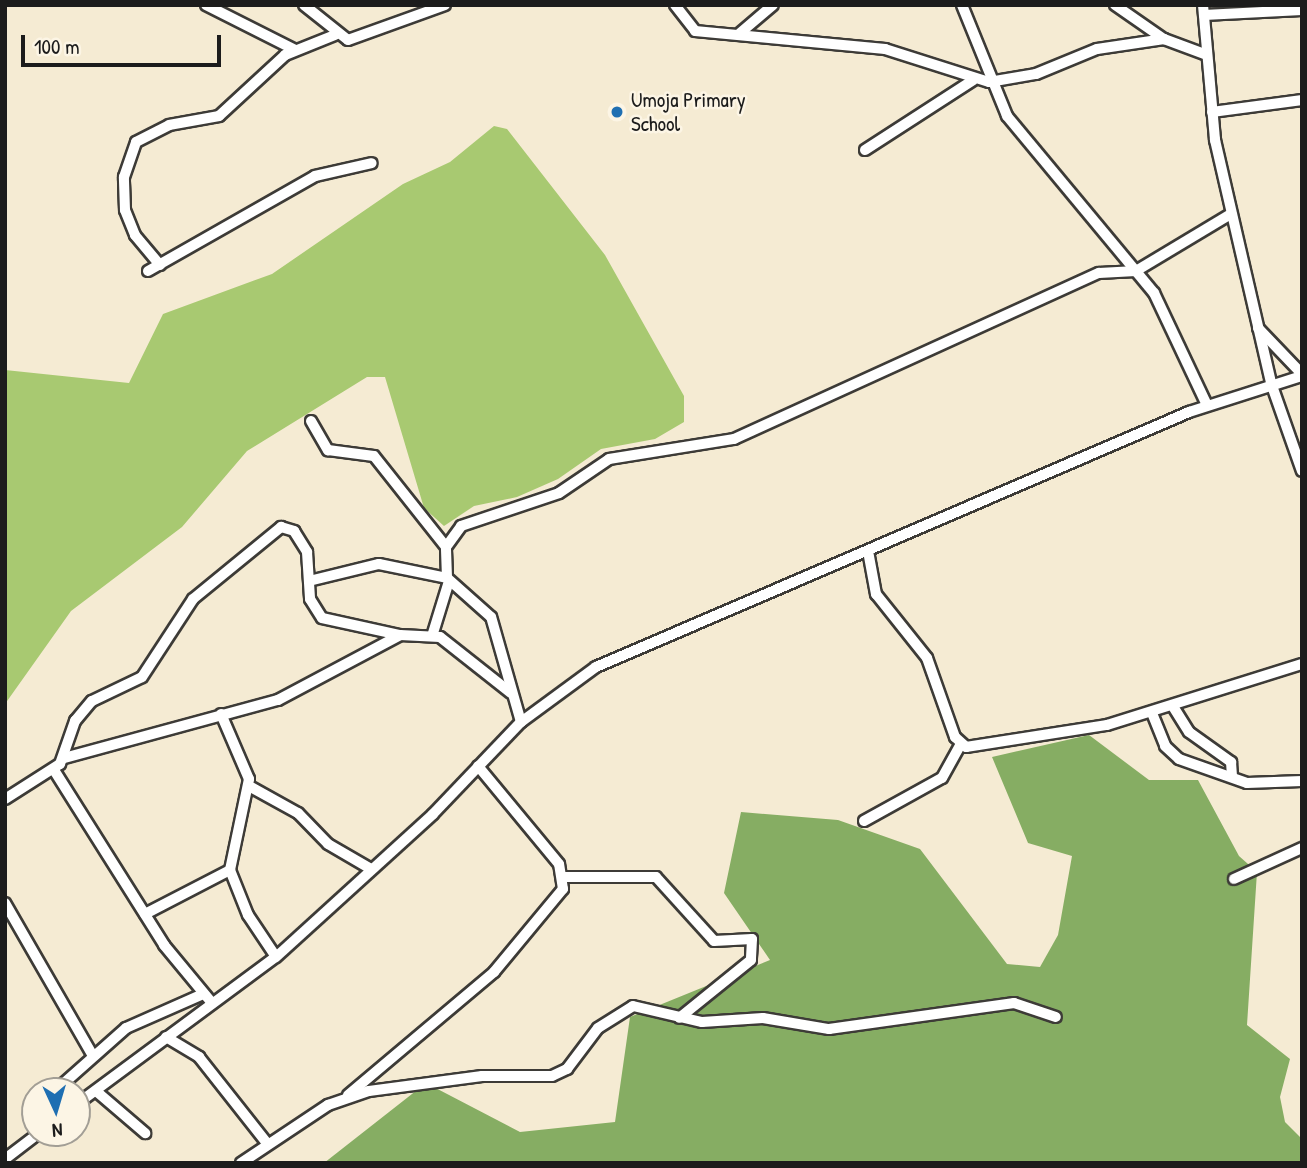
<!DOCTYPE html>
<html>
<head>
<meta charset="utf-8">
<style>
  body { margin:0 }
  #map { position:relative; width:1307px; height:1168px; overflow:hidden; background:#f5ebd3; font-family:"Patrick Hand",sans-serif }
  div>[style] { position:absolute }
  .green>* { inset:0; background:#a8c971 }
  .forest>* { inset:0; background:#86ad63 }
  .roads { filter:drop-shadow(2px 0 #3d3b37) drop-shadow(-2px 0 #3d3b37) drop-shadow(0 2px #3d3b37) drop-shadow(0 -2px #3d3b37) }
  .street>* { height:10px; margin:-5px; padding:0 5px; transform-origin:5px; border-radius:5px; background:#fff }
  .dots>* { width:19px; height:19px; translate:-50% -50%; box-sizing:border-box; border:4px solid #fcf5e5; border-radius:50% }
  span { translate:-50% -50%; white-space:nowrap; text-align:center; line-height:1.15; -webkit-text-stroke:5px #fcf5e5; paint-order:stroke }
  .poi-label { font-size:21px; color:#1c1c1c }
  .left { translate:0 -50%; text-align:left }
  .frame { position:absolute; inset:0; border:7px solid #1c1c1c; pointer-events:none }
  .north { position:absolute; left:21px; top:1077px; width:70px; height:70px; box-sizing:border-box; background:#fcf5e5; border:2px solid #a29e95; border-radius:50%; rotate:176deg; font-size:19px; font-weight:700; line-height:28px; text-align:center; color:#1c1c1c }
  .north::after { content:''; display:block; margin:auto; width:24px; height:32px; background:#1f6fb2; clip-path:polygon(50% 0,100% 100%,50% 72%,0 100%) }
  .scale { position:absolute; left:21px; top:35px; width:200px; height:32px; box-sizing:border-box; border:4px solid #1c1c1c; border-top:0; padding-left:9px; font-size:21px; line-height:24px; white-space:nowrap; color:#1c1c1c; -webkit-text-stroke:5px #fcf5e5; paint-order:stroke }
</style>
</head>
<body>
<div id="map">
  <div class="green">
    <div style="clip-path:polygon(494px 126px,507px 129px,605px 255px,684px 396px,684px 422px,655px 439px,601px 449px,558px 479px,517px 497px,474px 506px,444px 526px,424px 508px,385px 377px,367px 377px,247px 451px,182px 527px,71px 611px,5px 704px,5px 370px,129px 383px,163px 314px,272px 274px,403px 184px,450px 162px)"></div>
  </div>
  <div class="forest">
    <div style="clip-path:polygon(1089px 735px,1149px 780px,1198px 780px,1239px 856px,1257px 872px,1247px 1025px,1290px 1059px,1280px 1097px,1285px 1122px,1302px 1139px,1302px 1163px,324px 1163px,426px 1083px,520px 1132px,615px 1122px,630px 1017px,770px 960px,724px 893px,741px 812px,838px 820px,920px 849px,1007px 964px,1040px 967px,1058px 935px,1072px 856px,1028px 843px,992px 757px)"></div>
  </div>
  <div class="roads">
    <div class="street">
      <div style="left:206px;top:5px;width:100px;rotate:26.8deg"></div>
      <div style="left:304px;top:5px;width:56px;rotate:38.5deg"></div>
      <div style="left:348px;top:40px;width:103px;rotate:-19.8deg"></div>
      <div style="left:675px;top:5px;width:33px;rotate:52deg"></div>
      <div style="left:695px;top:31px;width:191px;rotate:5.4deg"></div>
      <div style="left:885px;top:49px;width:109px;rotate:17.6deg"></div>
      <div style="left:989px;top:82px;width:48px;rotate:-9.7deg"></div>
      <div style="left:1036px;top:74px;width:66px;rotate:-22.3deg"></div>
      <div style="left:1097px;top:49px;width:68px;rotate:-8.5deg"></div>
      <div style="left:962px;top:5px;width:120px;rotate:67.9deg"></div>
      <div style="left:1007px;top:116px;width:230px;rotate:50.3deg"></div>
      <div style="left:1154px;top:293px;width:124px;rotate:64.7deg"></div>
      <div style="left:1115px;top:5px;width:60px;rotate:34.8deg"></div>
      <div style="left:1164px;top:39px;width:46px;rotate:20.4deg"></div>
      <div style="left:1203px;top:5px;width:136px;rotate:84.9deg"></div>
      <div style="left:1215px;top:140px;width:249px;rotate:77deg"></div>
      <div style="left:1271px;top:383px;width:93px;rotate:70.6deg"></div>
      <div style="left:1204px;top:15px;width:98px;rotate:-2.9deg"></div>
      <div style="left:740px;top:33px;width:43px;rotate:-40.3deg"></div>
      <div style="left:1212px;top:112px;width:91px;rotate:-7.6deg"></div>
      <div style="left:865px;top:150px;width:129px;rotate:-32.9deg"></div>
      <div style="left:160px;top:265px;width:39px;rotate:-130deg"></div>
      <div style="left:135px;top:235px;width:27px;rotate:-112deg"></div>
      <div style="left:125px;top:210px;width:33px;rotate:-92deg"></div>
      <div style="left:124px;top:177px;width:37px;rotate:-71deg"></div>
      <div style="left:136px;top:142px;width:37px;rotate:-27deg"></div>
      <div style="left:169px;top:125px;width:51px;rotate:-10.2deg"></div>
      <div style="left:219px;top:116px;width:90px;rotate:-42.7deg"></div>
      <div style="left:285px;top:55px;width:54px;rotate:-21.8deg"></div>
      <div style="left:148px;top:271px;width:192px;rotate:-29.6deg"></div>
      <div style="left:315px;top:176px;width:58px;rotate:-12.8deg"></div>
      <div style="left:1258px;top:328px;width:64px;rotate:46.3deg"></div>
      <div style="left:311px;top:421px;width:34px;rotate:60deg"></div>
      <div style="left:328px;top:450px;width:46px;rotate:7.4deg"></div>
      <div style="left:374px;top:456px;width:116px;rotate:51.6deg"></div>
      <div style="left:868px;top:551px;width:44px;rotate:79.5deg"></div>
      <div style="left:876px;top:594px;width:82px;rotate:51.4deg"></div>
      <div style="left:927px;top:658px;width:84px;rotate:70.5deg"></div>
      <div style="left:955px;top:737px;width:15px;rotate:42deg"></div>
      <div style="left:966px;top:747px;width:143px;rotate:-8.9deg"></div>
      <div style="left:1107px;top:725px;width:204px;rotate:-17.4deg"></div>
      <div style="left:309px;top:581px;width:72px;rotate:-13.7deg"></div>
      <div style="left:379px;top:564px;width:69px;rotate:11.6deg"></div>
      <div style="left:433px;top:633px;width:54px;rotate:-72.9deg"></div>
      <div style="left:1174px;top:708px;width:28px;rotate:58deg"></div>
      <div style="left:1189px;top:732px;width:52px;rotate:35.5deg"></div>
      <div style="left:1231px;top:762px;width:14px;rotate:86deg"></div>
      <div style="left:1152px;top:713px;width:35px;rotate:68deg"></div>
      <div style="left:1165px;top:746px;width:19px;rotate:43deg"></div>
      <div style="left:1179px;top:759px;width:72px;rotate:19.4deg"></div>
      <div style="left:1247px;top:783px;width:55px;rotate:-2.1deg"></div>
      <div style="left:221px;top:714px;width:71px;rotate:66.7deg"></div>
      <div style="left:249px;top:779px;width:93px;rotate:101.8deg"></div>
      <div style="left:230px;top:870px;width:48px;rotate:68.2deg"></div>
      <div style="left:248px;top:915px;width:50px;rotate:56.3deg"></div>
      <div style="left:521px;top:722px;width:109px;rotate:-105.9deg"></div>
      <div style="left:491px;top:617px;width:59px;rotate:-138.4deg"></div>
      <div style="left:447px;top:578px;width:31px;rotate:-92deg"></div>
      <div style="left:446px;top:547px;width:26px;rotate:-54deg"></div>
      <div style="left:461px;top:526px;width:103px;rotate:-18.6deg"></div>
      <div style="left:559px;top:493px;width:60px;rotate:-34.2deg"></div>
      <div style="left:609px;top:459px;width:127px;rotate:-9.1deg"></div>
      <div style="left:734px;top:439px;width:401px;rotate:-24.5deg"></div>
      <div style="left:1099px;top:273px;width:37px;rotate:-3deg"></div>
      <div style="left:1136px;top:271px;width:111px;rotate:-31deg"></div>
      <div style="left:64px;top:758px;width:222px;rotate:-15.2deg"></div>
      <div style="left:278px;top:700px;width:138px;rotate:-28deg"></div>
      <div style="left:400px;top:635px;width:40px;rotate:2.9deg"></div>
      <div style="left:440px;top:637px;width:90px;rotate:38.3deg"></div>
      <div style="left:54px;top:770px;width:207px;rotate:57.8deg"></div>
      <div style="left:164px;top:945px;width:75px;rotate:50.4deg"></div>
      <div style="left:249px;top:786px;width:56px;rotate:28.9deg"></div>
      <div style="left:298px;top:813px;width:43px;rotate:45.9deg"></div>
      <div style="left:328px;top:844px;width:50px;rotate:30.2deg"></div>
      <div style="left:5px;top:799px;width:65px;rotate:-32.5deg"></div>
      <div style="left:60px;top:764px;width:46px;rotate:-70.8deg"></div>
      <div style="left:75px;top:721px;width:26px;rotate:-50deg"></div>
      <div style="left:92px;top:701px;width:55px;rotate:-25.6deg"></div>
      <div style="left:142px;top:677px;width:93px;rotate:-56.8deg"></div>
      <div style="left:193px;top:599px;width:114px;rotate:-39.3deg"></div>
      <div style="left:281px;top:527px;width:14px;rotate:17deg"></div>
      <div style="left:294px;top:531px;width:25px;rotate:58deg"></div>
      <div style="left:307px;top:552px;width:47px;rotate:86.3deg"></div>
      <div style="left:310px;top:599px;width:22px;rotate:58deg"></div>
      <div style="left:322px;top:618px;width:80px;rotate:12.3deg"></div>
      <div style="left:864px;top:821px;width:89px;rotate:-28.9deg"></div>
      <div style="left:942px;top:778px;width:38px;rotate:-61deg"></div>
      <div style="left:565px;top:877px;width:91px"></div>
      <div style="left:656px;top:877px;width:86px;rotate:47.8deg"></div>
      <div style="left:714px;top:941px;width:38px;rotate:-3deg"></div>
      <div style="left:752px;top:939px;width:21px;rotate:93deg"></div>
      <div style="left:751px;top:960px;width:92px;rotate:141.1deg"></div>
      <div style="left:1234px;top:879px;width:75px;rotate:-24.5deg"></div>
      <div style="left:5px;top:903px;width:174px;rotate:60.1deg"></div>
      <div style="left:145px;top:914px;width:96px;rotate:-27.4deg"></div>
      <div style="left:166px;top:1037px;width:39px;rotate:31deg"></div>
      <div style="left:199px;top:1057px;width:110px;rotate:51.7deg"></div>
      <div style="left:55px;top:1091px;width:95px;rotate:-41.6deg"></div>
      <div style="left:126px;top:1028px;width:84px;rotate:-23.8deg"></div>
      <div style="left:96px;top:1091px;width:65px;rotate:40.6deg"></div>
      <div style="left:348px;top:1095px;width:191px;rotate:-40.1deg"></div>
      <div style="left:494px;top:972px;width:108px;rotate:-50.3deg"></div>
      <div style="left:563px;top:889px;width:25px;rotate:-99deg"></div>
      <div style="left:559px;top:864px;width:127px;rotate:-129.6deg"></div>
      <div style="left:77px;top:1104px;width:247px;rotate:-36.5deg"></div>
      <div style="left:276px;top:957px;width:212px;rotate:-42.3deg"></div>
      <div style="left:433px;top:814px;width:127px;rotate:-46.3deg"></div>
      <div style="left:521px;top:722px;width:93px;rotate:-36.3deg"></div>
      <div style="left:596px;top:667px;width:646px;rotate:-23.27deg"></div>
      <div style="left:1189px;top:412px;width:119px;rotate:-17.7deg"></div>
      <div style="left:5px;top:1159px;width:43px;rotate:-37.4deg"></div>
      <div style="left:241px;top:1163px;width:105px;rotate:-33.7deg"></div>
      <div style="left:328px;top:1105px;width:43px;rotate:-18.9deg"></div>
      <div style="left:369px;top:1091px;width:114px;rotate:-7.6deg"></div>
      <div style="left:482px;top:1076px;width:70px"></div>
      <div style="left:552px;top:1076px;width:17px;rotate:-25deg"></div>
      <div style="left:567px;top:1069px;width:51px;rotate:-52.9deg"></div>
      <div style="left:598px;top:1028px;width:41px;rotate:-32.2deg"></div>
      <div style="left:633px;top:1006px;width:71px;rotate:13.1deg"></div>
      <div style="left:702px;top:1022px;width:61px;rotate:-3.8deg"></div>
      <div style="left:763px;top:1018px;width:67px;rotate:9.5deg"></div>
      <div style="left:829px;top:1029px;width:187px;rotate:-8deg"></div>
      <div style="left:1014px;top:1003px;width:44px;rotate:18.4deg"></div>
    </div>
  </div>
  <div class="dots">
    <div style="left:617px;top:112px;background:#1f6fb2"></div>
  </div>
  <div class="poi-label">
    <span class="left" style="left:631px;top:112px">Umoja Primary<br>School</span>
  </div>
  <div class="frame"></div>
  <div class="north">N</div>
  <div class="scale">100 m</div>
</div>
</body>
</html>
